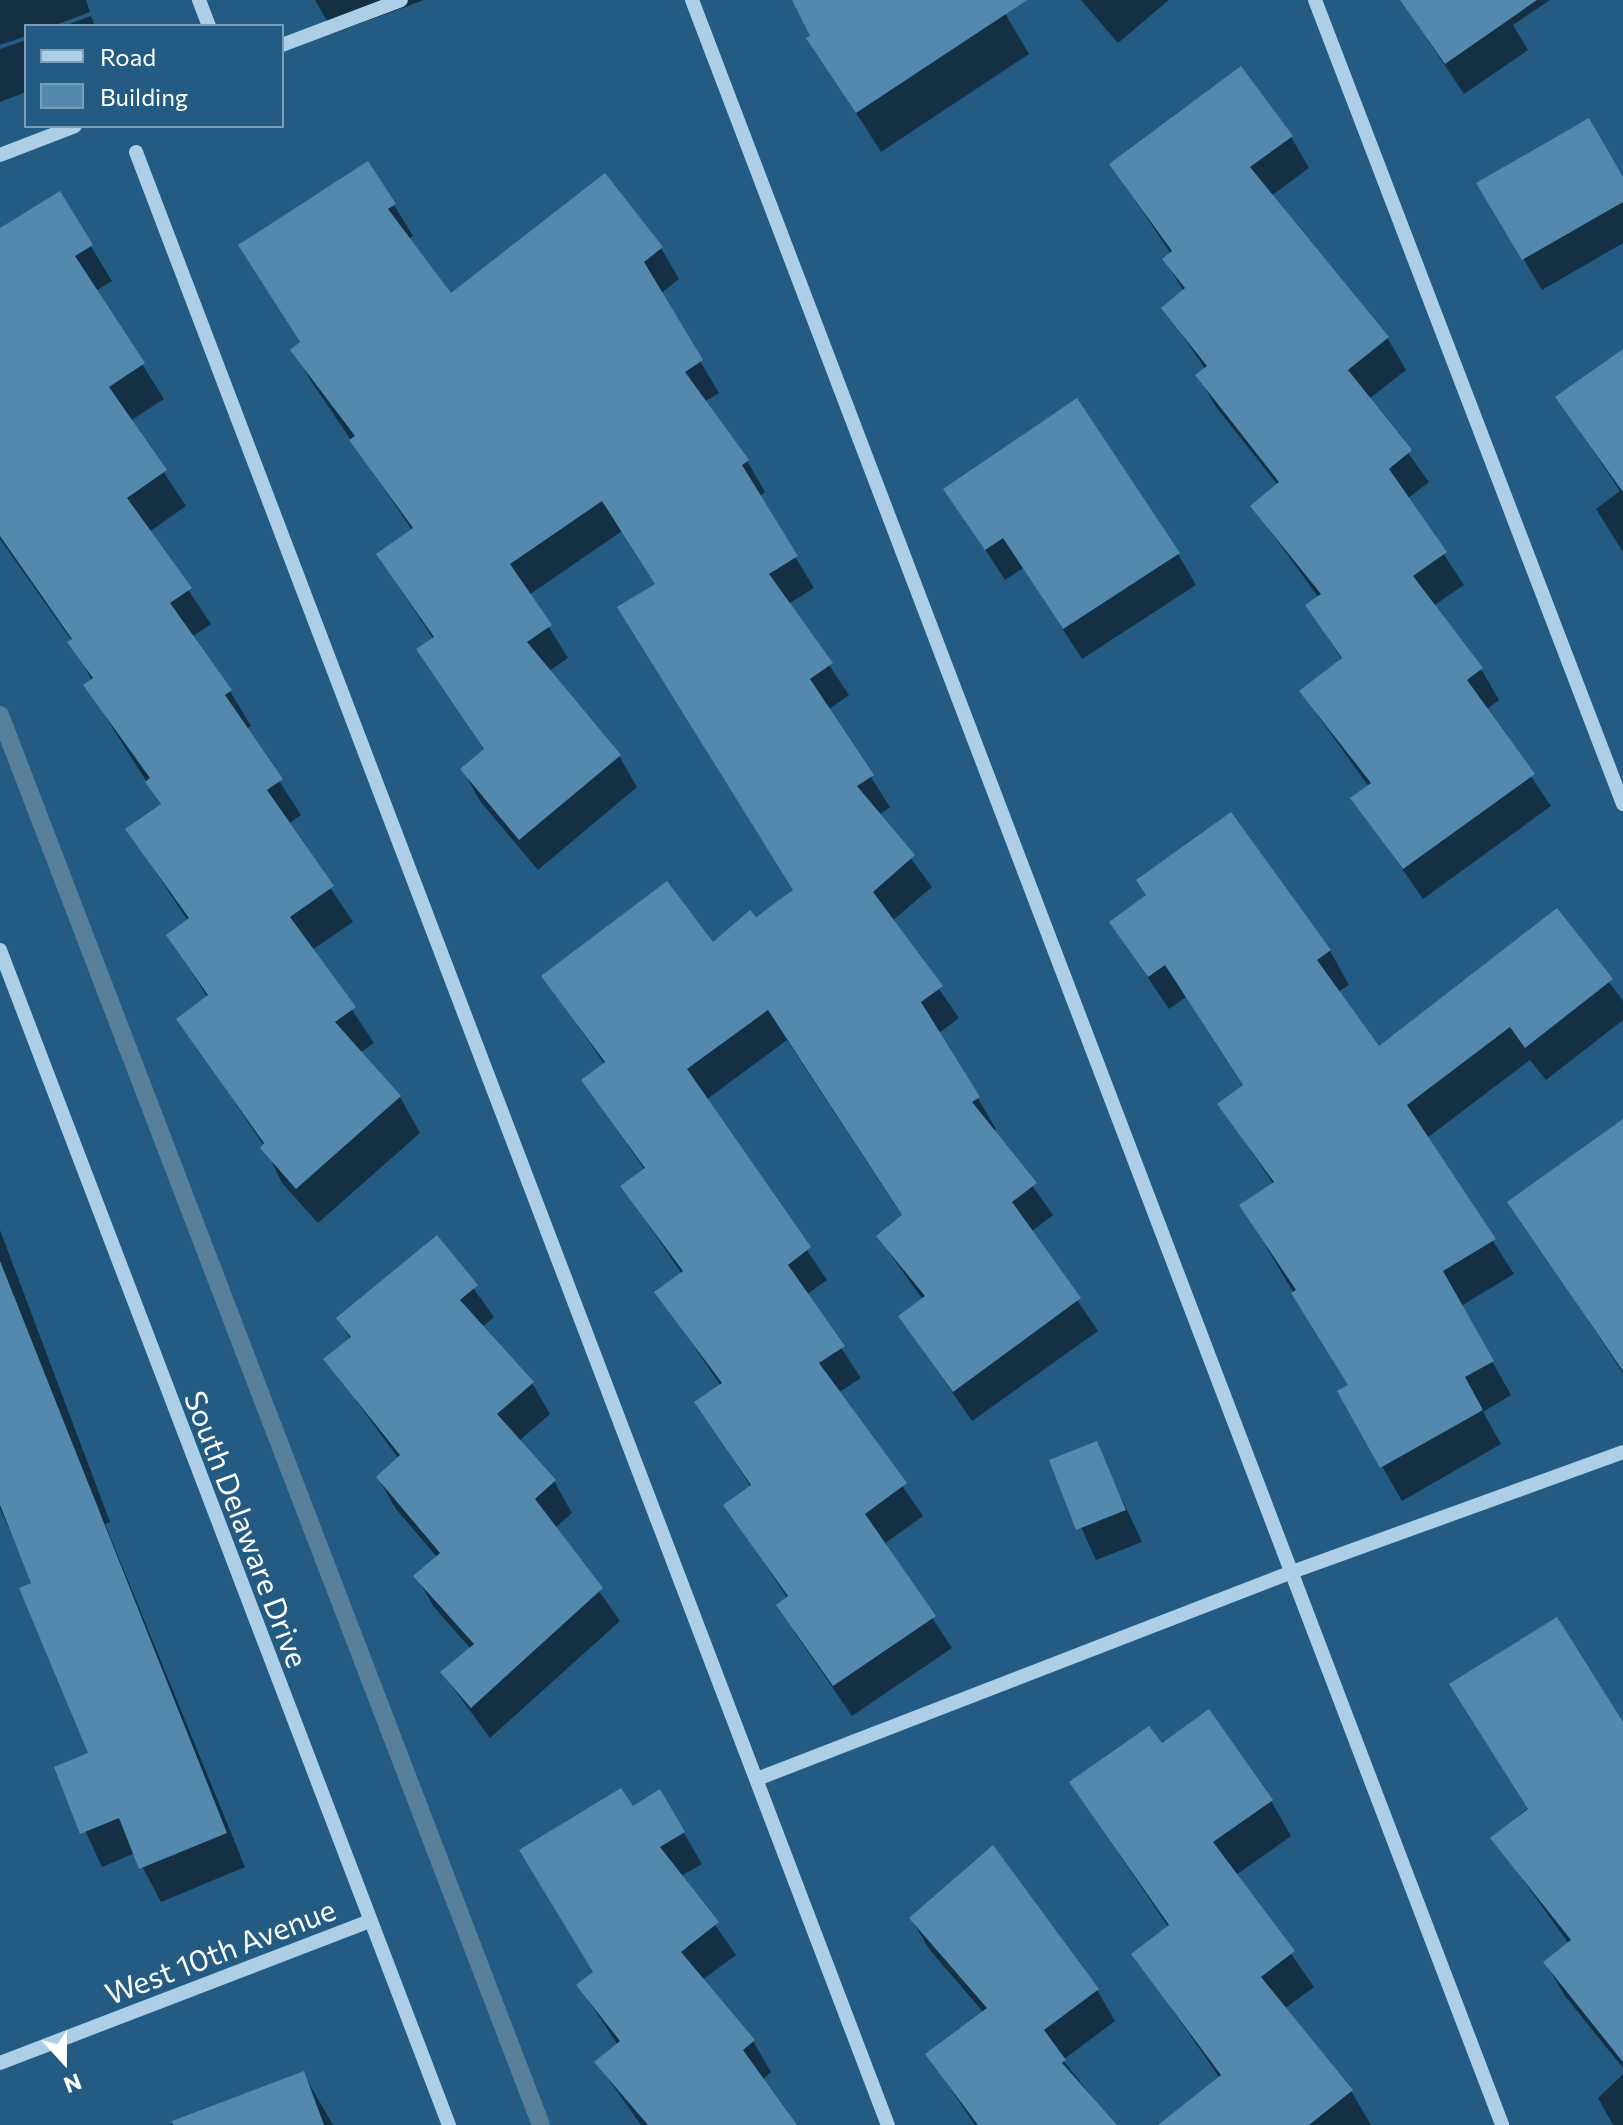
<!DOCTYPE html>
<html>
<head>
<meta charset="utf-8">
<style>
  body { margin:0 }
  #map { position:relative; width:1623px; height:2125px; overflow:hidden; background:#245b82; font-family:Commissioner,sans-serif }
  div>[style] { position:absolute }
  .shadow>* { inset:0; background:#0007 }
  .stream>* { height:18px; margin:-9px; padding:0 9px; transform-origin:9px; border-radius:9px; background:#587f9a }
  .building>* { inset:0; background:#5489ae }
  .minor>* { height:14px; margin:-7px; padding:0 7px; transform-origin:7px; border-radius:7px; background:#accfe7 }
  span { translate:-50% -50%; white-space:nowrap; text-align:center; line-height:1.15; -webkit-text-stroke:7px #245b82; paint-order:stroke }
  .street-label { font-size:30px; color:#fff }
  .legend { position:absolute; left:24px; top:24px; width:260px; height:104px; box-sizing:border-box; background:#245b82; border:2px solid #7c9db4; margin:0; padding:10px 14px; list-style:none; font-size:24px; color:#fff }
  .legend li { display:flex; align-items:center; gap:16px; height:40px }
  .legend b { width:40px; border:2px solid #7c9db4 }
  .north { position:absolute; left:24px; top:2021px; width:80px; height:80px; -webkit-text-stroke:6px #245b82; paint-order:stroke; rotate:159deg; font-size:22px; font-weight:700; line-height:32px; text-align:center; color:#fff }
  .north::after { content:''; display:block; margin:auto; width:28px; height:36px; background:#fff; clip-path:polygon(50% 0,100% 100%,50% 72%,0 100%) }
</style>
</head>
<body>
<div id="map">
  <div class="shadow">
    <div style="clip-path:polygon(0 0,86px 0,90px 12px,53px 26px,26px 26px,26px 36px,0 45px)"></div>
    <div style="clip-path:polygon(315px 0,424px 0,334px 33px)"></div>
    <div style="clip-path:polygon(794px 0,997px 0,1029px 54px,881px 152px,809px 39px,812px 37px)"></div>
    <div style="clip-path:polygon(1081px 0,1169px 0,1118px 43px)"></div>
    <div style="clip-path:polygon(1401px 0,1550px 0,1513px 25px,1528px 50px,1464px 94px)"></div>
    <div style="clip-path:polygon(91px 16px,95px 26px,64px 26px)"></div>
    <div style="clip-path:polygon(26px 40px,26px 92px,0 102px,0 49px)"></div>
    <div style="clip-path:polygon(1291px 137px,1309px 168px,1271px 196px,1388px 339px,1406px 370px,1369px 399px,1429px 482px,1407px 499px,1464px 585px,1433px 606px,1481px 669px,1499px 700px,1486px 710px,1551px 806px,1423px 899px,1353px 798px,1369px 787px,1301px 692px,1342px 660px,1308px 606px,1319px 598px,1252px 506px,1278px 485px,1216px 407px,1198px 376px,1206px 370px,1164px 308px,1184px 292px,1164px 259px,1171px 254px,1111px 164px)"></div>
    <div style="clip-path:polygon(368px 163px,413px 236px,408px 239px,450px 296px,661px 248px,679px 279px,660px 294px,719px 393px,704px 402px,747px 461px,765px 492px,759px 497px,814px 588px,788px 604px,849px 695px,828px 710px,890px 807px,879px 815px,932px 887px,892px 921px,959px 1018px,939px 1033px,996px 1129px,993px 1131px,1053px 1215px,1031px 1232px,1098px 1331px,972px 1421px,900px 1316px,923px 1300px,878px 1237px,903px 1217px,787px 1040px,706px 1100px,827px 1280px,806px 1295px,861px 1378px,838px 1393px,923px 1516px,884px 1544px,952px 1648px,852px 1716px,797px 1636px,779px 1605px,788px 1599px,726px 1505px,751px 1487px,697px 1403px,721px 1386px,657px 1292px,682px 1274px,622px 1186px,645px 1170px,583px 1080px,605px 1065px,544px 976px,712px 945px,795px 891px,657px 585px,622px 531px,529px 595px,568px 658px,549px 671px,619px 756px,637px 787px,538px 870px,480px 801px,463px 770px,485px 751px,419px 650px,434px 640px,378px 555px,412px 530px,311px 381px,293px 350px,301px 344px,240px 246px)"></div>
    <div style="clip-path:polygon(1623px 181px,1623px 243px,1542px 290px,1479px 184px)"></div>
    <div style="clip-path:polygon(59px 194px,112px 281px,96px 291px,164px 399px,130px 421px,186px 506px,149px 532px,211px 624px,192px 637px,230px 691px,251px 726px,246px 729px,301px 815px,288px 824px,353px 922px,312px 950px,374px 1043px,360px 1053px,400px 1097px,420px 1133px,318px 1223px,282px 1183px,264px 1146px,179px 1019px,208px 998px,168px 935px,188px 921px,128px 830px,162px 806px,86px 686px,92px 681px,72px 641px,0 539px,0 230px)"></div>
    <div style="clip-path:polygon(1623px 352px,1623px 552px,1596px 509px,1620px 491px,1558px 398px)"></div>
    <div style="clip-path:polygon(946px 489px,1178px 554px,1196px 585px,1082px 659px,1023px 568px,1005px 580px)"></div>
    <div style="clip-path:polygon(1231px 815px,1330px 951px,1349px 985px,1338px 992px,1379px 1049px,1556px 911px,1623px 1001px,1623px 1020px,1546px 1080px,1530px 1060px,1427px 1138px,1514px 1274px,1461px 1306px,1511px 1395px,1483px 1412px,1501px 1444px,1402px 1501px,1339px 1391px,1349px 1386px,1242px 1206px,1274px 1185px,1220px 1105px,1244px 1087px,1186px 997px,1169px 1009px,1111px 923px,1147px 897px)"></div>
    <div style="clip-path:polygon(1623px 1122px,1623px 1373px,1510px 1203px)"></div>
    <div style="clip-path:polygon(0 1230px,110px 1522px,105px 1524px,245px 1867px,161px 1902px,135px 1853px,102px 1867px,56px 1768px,90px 1755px,34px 1584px,0 1509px)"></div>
    <div style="clip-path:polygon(437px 1238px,494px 1317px,482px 1327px,532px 1383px,550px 1414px,519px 1441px,554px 1481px,572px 1513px,555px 1528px,620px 1621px,490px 1738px,442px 1673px,471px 1649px,434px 1607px,416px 1576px,437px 1557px,396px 1509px,378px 1478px,399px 1459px,326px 1360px,351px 1340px,338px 1318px)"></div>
    <div style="clip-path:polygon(1096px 1443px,1142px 1542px,1096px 1560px,1051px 1461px)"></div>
    <div style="clip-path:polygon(1623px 1726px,1623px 2068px,1565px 1996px,1545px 1962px,1569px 1944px,1493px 1838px)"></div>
    <div style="clip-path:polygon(1161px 1746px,1271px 1801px,1291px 1836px,1236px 1875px,1314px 1987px,1284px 2009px,1351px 2091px,1371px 2125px,1174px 2125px,1220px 2078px,1134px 1955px,1169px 1928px,1071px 1783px)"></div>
    <div style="clip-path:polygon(660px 1792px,702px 1864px,681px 1876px,736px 1955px,702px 1980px,753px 2041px,771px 2072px,762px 2080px,795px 2125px,641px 2125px,597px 2063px,618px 2045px,578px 1985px,595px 1973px,632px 1809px)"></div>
    <div style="clip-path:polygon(911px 1918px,1097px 1990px,1115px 2021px,1063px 2060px,1114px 2125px,975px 2125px,927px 2054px,984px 2013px,929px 1949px)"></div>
    <div style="clip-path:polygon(303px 2073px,333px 2125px,169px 2125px)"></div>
    <div style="clip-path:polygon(1623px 2074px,1623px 2125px,1613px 2125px,1598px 2098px)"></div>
  </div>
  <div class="stream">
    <div style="left:0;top:715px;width:1510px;rotate:69.01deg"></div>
  </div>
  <div class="building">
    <div style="clip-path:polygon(792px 0,1027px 0,856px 113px,806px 38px,810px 36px)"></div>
    <div style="clip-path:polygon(1400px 0,1537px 0,1445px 64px)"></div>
    <div style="clip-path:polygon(1241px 66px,1293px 136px,1250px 167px,1389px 337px,1348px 370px,1412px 450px,1389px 469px,1447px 552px,1413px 576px,1483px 668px,1467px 680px,1535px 774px,1403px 869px,1350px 798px,1371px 783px,1299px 691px,1342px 658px,1305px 605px,1321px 594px,1250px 506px,1279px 482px,1195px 375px,1207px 366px,1161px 308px,1185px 288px,1162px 259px,1172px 251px,1109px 164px)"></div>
    <div style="clip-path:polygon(1589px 118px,1623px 177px,1623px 202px,1522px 260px,1476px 183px)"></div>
    <div style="clip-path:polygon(368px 161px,396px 204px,388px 209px,451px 293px,605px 173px,663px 247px,644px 262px,703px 360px,685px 372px,749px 460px,742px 465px,798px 556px,769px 574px,833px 663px,810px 679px,874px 775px,857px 786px,915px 855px,873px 892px,943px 986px,921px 1002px,980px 1097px,972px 1102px,1037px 1183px,1012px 1202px,1081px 1298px,953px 1392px,898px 1316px,925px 1296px,876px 1236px,902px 1215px,768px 1010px,687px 1069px,811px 1247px,788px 1265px,845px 1346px,819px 1363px,907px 1483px,865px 1514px,936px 1616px,833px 1686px,776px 1605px,788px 1596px,723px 1505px,751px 1485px,694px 1402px,722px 1383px,654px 1292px,683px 1271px,620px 1186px,645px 1168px,581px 1080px,605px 1062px,541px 976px,667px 881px,713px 942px,750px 910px,756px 917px,793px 890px,617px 607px,655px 584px,602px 501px,510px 564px,552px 625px,527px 642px,621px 755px,519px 840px,460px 769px,484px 749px,416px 649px,434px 637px,376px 554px,413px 528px,349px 440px,355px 436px,290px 350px,300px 342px,238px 245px)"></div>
    <div style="clip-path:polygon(60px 191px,93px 245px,75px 256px,145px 363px,109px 387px,167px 470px,127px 498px,192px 588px,170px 603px,232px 690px,225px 695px,283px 779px,267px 790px,334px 886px,290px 917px,356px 1007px,335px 1022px,401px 1096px,296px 1189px,260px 1148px,264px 1143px,176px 1019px,208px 995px,166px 935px,189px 918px,125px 829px,161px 804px,145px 782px,150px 778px,83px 685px,93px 678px,67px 642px,72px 639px,0 536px,0 228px)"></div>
    <div style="clip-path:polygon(1623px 349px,1623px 492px,1555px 397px)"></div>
    <div style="clip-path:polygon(1077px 398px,1180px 553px,1063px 629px,1003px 538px,985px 550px,943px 489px)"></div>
    <div style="clip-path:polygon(1231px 812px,1331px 950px,1317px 960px,1379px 1046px,1557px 908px,1613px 979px,1525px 1048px,1510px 1027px,1407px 1105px,1496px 1239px,1443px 1271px,1494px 1361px,1465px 1377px,1483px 1410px,1380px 1468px,1337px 1391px,1348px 1385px,1291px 1293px,1296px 1290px,1239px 1205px,1274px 1182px,1217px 1104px,1243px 1085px,1165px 965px,1148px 977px,1109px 922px,1146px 895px,1136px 880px)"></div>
    <div style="clip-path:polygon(1623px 1119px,1623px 1371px,1507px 1202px)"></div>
    <div style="clip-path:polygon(437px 1235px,478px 1285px,460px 1300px,534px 1382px,497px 1414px,556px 1480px,535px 1499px,603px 1588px,471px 1708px,440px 1672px,474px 1644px,413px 1576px,440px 1553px,376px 1477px,400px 1455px,323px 1359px,351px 1337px,336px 1318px)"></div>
    <div style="clip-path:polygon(0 1261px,227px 1833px,139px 1869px,119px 1818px,80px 1834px,54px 1767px,88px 1753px,19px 1588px,31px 1583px,0 1505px)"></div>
    <div style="clip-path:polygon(1097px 1441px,1126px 1510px,1076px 1530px,1049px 1460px)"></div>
    <div style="clip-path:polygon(1557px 1617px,1623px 1722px,1623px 2062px,1543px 1962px,1571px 1940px,1490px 1838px,1528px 1809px,1449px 1684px)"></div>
    <div style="clip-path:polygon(1209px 1709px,1273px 1800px,1213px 1842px,1295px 1951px,1261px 1977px,1353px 2090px,1309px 2125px,1158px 2125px,1221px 2075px,1131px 1954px,1169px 1925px,1069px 1782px,1149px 1726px,1162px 1743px)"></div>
    <div style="clip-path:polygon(621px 1788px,633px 1806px,660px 1789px,685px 1832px,660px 1847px,719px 1922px,681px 1952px,755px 2040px,743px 2050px,797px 2125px,648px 2125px,594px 2062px,620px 2041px,576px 1985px,593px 1972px,519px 1850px)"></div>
    <div style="clip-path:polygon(993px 1845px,1099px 1989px,1044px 2030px,1066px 2060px,1062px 2063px,1117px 2125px,978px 2125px,925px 2054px,987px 2008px,909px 1918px)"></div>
    <div style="clip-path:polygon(304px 2071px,324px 2125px,173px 2125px,172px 2121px)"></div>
  </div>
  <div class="minor">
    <div style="left:199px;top:0;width:28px;rotate:69deg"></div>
    <div style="left:692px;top:0;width:2274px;rotate:69.13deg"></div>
    <div style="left:1315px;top:0;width:861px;rotate:69.04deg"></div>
    <div style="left:282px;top:45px;width:127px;rotate:-20.7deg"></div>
    <div style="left:136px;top:152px;width:2111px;rotate:69.14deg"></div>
    <div style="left:0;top:155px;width:80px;rotate:-21.1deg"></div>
    <div style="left:0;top:950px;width:1258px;rotate:69.09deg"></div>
    <div style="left:757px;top:1779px;width:574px;rotate:-21.15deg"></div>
    <div style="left:1292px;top:1572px;width:352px;rotate:-19.9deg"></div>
    <div style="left:0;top:2063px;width:394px;rotate:-21deg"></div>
  </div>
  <div class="street-label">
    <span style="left:247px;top:1529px;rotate:69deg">South Delaware Drive</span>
    <span style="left:220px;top:1951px;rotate:-21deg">West 10th Avenue</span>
  </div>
  <ul class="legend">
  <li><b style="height:10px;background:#accfe7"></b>Road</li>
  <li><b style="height:22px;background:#5489ae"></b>Building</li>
  </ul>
  <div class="north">N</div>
</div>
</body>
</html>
